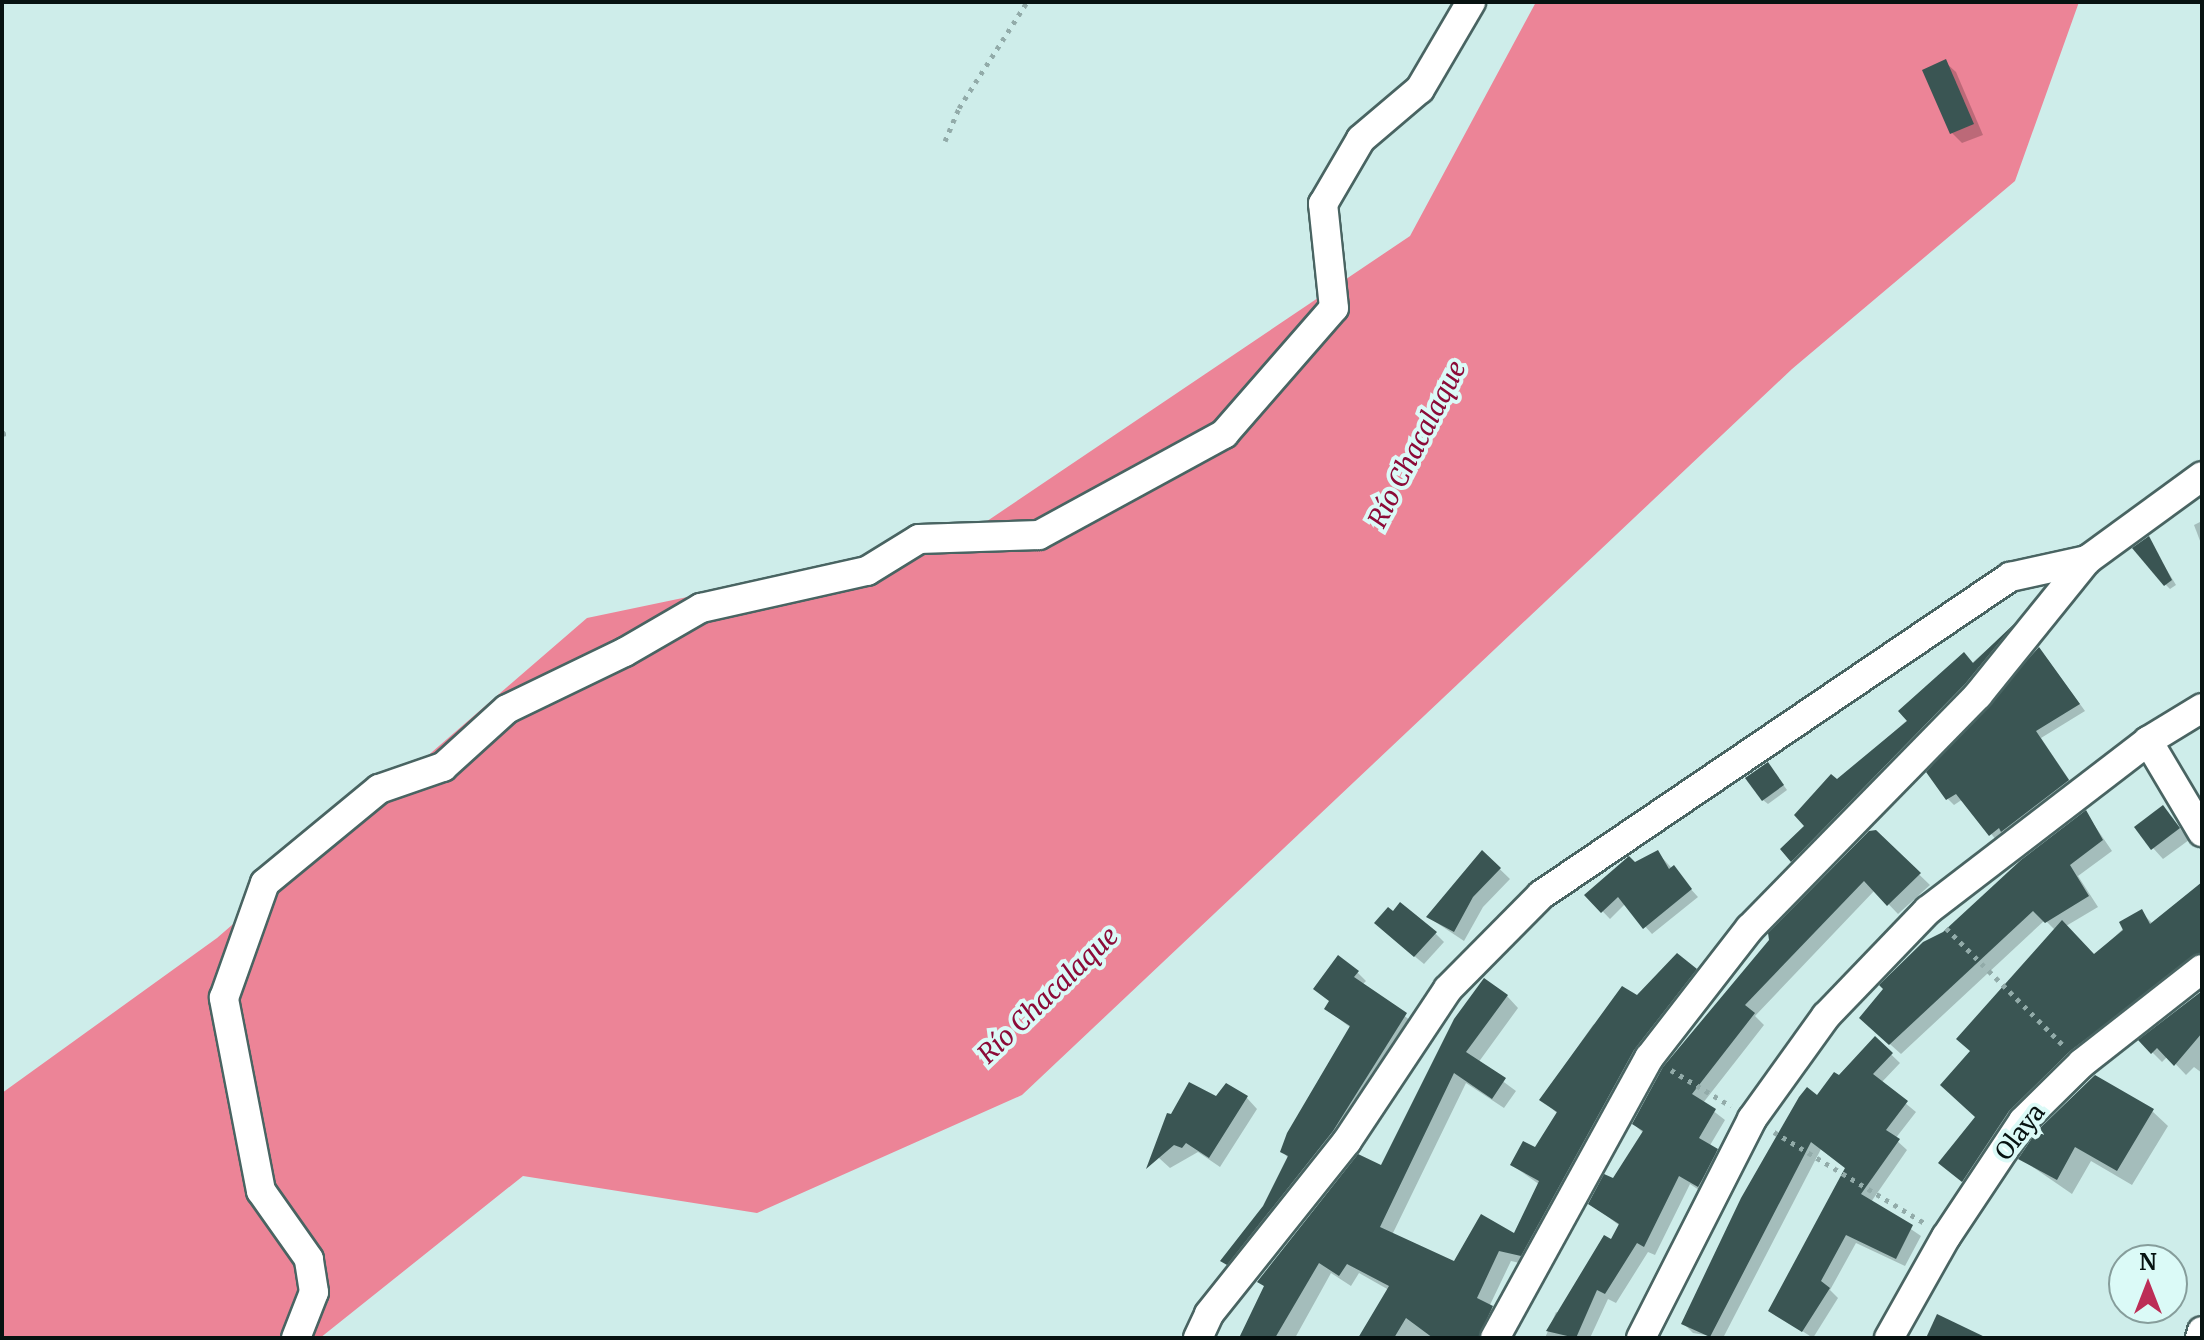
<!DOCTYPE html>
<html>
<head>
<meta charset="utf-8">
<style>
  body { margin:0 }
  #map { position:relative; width:2204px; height:1340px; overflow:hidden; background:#ceedea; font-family:Merriweather,serif }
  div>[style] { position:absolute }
  .water>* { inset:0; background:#ec8497 }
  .shadow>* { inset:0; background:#0003 }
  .building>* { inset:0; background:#3a5553 }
  .path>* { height:5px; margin-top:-2.5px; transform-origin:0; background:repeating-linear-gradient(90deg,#92aba9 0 4px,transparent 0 10px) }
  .roads { filter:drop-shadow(2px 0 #496462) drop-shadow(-2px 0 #496462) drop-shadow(0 2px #496462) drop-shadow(0 -2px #496462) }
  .minor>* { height:28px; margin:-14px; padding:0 14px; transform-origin:14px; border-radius:14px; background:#fff }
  span { translate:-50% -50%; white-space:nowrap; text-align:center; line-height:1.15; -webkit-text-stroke:8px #dbfaf7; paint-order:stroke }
  .street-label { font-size:24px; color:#071211 }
  .water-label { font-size:26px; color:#8c0b38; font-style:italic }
  .frame { position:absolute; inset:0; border:4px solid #071211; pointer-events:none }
  .north { position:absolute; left:2108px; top:1244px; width:80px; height:80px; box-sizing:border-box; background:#dbfaf7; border:2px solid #869d9b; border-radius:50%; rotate:0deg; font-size:22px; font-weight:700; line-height:32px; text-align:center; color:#071211 }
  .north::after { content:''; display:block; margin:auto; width:28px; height:36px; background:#bc2d56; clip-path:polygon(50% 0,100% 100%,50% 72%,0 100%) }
</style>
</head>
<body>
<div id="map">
  <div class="water">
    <div style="clip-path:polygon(1536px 2px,2079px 2px,2015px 181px,1792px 369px,1022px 1095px,757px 1213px,523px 1176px,320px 1338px,2px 1338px,2px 1093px,217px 938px,587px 618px,959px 540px,1410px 236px)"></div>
  </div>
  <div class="shadow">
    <div style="clip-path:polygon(1945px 62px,1956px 72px,1983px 135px,1962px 143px,1951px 132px)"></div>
    <div style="clip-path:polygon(2202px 521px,2202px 546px,2194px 525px)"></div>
    <div style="clip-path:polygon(2148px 539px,2176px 585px,2170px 589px,2165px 584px)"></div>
    <div style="clip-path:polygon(2014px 626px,2020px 631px,1799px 867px,1783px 849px,1807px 826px,1837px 782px)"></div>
    <div style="clip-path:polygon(2045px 656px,2085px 711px,2041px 738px,2074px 787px,1997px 841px,1963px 799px,1954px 805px,1948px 799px)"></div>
    <div style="clip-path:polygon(1772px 769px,1787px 790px,1768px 804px,1763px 800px)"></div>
    <div style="clip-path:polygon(2163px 807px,2189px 840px,2163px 859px,2153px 848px)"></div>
    <div style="clip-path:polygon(2086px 813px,2112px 851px,2078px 876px,2098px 907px,2066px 926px,2094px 956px,2141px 912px,2153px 924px,2202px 894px,2202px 964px,1972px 1189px,1950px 1172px,1977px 1118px,1972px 1052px,2055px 930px,2045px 920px,1901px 1054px,1872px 1028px)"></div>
    <div style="clip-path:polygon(1875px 832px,1930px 885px,1898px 914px,1875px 890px,1755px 1016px,1764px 1025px,1703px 1103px,1725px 1120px,1709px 1147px,1727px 1161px,1708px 1196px,1690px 1184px,1655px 1255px,1648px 1252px,1616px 1303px,1608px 1299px,1590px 1338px,1545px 1338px,1556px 1312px,1562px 1314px,1620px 1226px,1591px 1204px,1613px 1181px,1644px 1134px,1634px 1124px)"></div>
    <div style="clip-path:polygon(1657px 852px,1698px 897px,1652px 934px,1625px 904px,1610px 919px,1587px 895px)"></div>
    <div style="clip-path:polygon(1483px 853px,1510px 879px,1483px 907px,1464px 941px,1428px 917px)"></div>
    <div style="clip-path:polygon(1385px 932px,1435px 933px,1444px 942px,1424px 964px)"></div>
    <div style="clip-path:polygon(1689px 964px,1707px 981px,1532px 1266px,1511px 1261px,1489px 1307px,1503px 1319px,1495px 1338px,1374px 1338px,1389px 1290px,1359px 1273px,1351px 1286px,1331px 1273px,1295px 1338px,1241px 1338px,1265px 1287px,1259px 1281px,1382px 1168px,1456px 1020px,1507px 996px,1518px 1008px,1478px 1063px,1516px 1091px,1504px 1108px,1466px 1083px,1392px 1235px,1455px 1263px,1515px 1236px,1540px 1185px,1512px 1165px,1535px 1149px,1558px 1114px,1541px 1099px,1593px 1025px)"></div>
    <div style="clip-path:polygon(1357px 972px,1366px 981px,1362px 985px,1414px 1023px,1342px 1140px,1234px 1270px,1226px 1263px,1264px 1207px,1289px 1159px,1282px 1151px,1351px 1028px,1326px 1009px)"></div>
    <div style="clip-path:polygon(2202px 991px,2202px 1073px,2194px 1067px,2186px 1075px,2168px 1056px,2162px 1062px,2141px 1041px)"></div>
    <div style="clip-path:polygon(1875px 1039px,1900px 1063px,1881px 1083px,1916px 1112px,1895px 1139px,1907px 1150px,1871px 1202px,1921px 1236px,1905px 1266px,1856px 1243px,1830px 1290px,1838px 1298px,1813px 1338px,1770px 1310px,1846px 1169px,1821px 1149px,1723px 1338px,1693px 1333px,1684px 1324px,1817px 1097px)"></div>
    <div style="clip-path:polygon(1247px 1098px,1257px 1109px,1220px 1167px,1198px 1152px,1170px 1168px,1159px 1158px,1159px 1139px,1172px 1117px,1218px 1099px)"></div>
    <div style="clip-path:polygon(2152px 1111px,2168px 1126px,2132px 1185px,2091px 1161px,2072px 1194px,2021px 1159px)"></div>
  </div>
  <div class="building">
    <div style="clip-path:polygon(1946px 59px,1974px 124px,1950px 134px,1922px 70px)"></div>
    <div style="clip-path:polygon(2149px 536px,2172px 580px,2164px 586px,2132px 548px)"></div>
    <div style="clip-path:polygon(2015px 623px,1965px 684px,1791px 862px,1780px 849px,1804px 826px,1794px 815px,1831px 774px,1837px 779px,1907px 721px,1898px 711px,1964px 652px,1973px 663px)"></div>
    <div style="clip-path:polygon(2039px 647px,2080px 704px,2036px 731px,2069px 780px,2001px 832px,1999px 828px,1989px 836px,1956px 794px,1946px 800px,1926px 772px)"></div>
    <div style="clip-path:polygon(1768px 762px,1784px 785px,1762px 801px,1745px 778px)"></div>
    <div style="clip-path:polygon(2163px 805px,2180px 828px,2151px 850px,2134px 827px)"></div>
    <div style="clip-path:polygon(2086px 810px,2103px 840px,2070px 865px,2089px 896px,2045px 923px,2033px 911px,1889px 1045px,1859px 1018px,1883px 989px,1879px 985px,1923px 942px,1943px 932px,2021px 860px)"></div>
    <div style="clip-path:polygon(1876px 830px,1921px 873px,1887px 906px,1864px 881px,1745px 1005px,1755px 1013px,1692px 1094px,1716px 1109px,1699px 1138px,1718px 1149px,1702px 1180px,1698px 1187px,1679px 1176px,1644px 1247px,1637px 1243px,1605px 1294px,1597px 1290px,1576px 1338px,1546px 1331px,1604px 1235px,1611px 1239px,1619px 1224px,1588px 1204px,1604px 1174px,1613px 1178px,1643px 1131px,1632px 1124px,1663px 1067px,1769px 940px,1768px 933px,1869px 831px)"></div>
    <div style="clip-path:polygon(1482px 850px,1501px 868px,1473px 897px,1454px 932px,1426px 917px)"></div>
    <div style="clip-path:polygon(1658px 850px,1669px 869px,1674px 865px,1692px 889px,1643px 929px,1618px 897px,1601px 913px,1584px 895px,1629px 856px,1635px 862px)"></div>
    <div style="clip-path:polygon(2202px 882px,2202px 952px,2070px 1051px,2009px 1111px,1962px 1182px,1938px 1163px,1975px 1117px,1940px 1085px,1970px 1051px,1956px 1039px,2062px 920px,2094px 954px,2123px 930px,2119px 922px,2142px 909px,2150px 924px)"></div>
    <div style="clip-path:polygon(1400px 902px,1437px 932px,1414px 957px,1374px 923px,1388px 907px,1393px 911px)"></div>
    <div style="clip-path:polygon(1677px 953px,1697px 969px,1634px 1050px,1521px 1256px,1499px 1251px,1477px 1298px,1493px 1306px,1478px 1338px,1433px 1338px,1406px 1318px,1394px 1338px,1358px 1338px,1389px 1286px,1347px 1264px,1339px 1276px,1319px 1263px,1275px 1338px,1239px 1338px,1264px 1286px,1257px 1282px,1358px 1154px,1381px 1165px,1454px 1019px,1484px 978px,1508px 995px,1466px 1052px,1506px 1078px,1492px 1099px,1454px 1073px,1380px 1227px,1454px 1261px,1481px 1214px,1514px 1233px,1539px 1181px,1510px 1165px,1523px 1141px,1535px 1147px,1557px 1112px,1539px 1100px,1622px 986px,1637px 995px)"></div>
    <div style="clip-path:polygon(1338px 955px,1359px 971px,1354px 977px,1407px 1013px,1333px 1131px,1227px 1265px,1220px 1261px,1263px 1206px,1288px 1156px,1280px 1152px,1287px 1133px,1350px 1026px,1324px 1009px,1329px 1001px,1313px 989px)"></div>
    <div style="clip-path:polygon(2202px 991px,2202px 1033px,2174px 1066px,2157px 1048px,2151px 1054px,2138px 1040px)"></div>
    <div style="clip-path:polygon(1875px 1036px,1893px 1053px,1873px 1074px,1908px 1101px,1886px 1130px,1900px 1139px,1861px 1194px,1913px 1225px,1896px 1259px,1846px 1235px,1821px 1281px,1830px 1288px,1802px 1332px,1768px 1311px,1845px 1168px,1811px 1142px,1710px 1337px,1681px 1324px,1741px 1198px,1799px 1097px,1807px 1087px,1817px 1095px,1834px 1072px,1839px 1075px)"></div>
    <div style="clip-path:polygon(2095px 1075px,2154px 1109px,2117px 1171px,2075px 1147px,2057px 1180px,2018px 1159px,2036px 1132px)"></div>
    <div style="clip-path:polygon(1189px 1082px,1216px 1096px,1226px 1083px,1248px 1096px,1209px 1158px,1186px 1143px,1182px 1148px,1174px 1145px,1146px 1169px,1167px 1113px,1171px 1114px)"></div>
    <div style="clip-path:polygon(1937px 1314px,1987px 1338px,1926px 1338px)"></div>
  </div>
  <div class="path">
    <div style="left:945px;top:141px;width:36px;rotate:-67deg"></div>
    <div style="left:959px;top:108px;width:126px;rotate:-57.3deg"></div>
    <div style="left:2px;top:434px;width:4px;rotate:-14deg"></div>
    <div style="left:1946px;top:928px;width:165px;rotate:45deg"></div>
    <div style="left:1671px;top:1070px;width:70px;rotate:31deg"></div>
    <div style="left:1774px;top:1132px;width:178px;rotate:31.2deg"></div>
  </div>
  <div class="roads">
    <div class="minor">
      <div style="left:2148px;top:741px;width:106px;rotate:59.3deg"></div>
      <div style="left:296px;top:1338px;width:49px;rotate:-68.6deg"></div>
      <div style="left:314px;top:1292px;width:33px;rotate:-99deg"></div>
      <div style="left:309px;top:1259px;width:83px;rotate:-125.2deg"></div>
      <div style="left:261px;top:1191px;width:197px;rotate:-100.9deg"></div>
      <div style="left:224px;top:998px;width:122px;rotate:-70.4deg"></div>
      <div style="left:265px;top:883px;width:148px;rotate:-39.5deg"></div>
      <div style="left:379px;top:789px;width:68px;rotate:-19deg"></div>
      <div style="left:443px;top:767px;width:86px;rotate:-42.2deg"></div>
      <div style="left:507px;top:709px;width:131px;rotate:-25.8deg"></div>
      <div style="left:625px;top:652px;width:88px;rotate:-30.1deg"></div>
      <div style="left:701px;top:608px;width:170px;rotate:-12.6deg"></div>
      <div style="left:867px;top:571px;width:61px;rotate:-31.6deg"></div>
      <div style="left:919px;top:539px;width:120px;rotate:-1.9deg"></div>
      <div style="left:1039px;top:535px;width:211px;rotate:-28.6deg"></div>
      <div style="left:1224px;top:434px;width:167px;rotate:-48.9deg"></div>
      <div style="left:1334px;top:308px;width:105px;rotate:-96deg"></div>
      <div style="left:1323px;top:204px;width:75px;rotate:-59.7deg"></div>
      <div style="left:1361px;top:139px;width:77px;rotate:-40.3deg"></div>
      <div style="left:1420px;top:89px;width:101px;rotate:-59.6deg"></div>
      <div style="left:1198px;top:1338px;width:26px;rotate:-65deg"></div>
      <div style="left:1209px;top:1314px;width:221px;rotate:-51.4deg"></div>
      <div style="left:1347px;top:1141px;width:182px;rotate:-56.4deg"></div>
      <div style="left:1448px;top:989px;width:132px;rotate:-45.3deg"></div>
      <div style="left:1541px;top:895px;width:567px;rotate:-34.14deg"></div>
      <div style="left:2010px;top:577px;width:79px;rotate:-12.4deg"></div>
      <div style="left:1495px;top:1338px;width:320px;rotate:-61.2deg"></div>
      <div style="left:1649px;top:1058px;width:165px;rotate:-52.2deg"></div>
      <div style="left:1750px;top:928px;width:326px;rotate:-45.6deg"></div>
      <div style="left:1978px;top:695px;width:174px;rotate:-51.1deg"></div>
      <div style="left:2087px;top:560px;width:142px;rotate:-36.1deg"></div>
      <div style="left:1641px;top:1338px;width:246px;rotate:-63.1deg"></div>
      <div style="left:1752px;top:1119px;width:127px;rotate:-54.3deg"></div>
      <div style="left:1826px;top:1016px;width:147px;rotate:-46.1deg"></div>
      <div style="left:1928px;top:910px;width:277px;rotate:-37.5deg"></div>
      <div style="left:2148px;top:741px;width:63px;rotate:-31.4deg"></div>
      <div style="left:1889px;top:1338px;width:116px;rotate:-60.6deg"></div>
      <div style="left:1946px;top:1237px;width:139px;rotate:-56.4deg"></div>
      <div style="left:2023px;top:1121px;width:83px;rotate:-44.5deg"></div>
      <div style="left:2082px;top:1063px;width:152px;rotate:-38.1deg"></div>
      <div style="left:2200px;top:1338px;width:7px;rotate:-74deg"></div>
    </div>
  </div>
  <div class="street-label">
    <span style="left:2020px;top:1132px;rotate:-52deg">Olaya</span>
  </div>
  <div class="water-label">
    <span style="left:1417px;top:444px;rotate:-63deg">Río Chacalaque</span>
    <span style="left:1048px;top:995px;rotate:-44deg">Río Chacalaque</span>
  </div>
  <div class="frame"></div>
  <div class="north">N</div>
</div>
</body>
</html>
